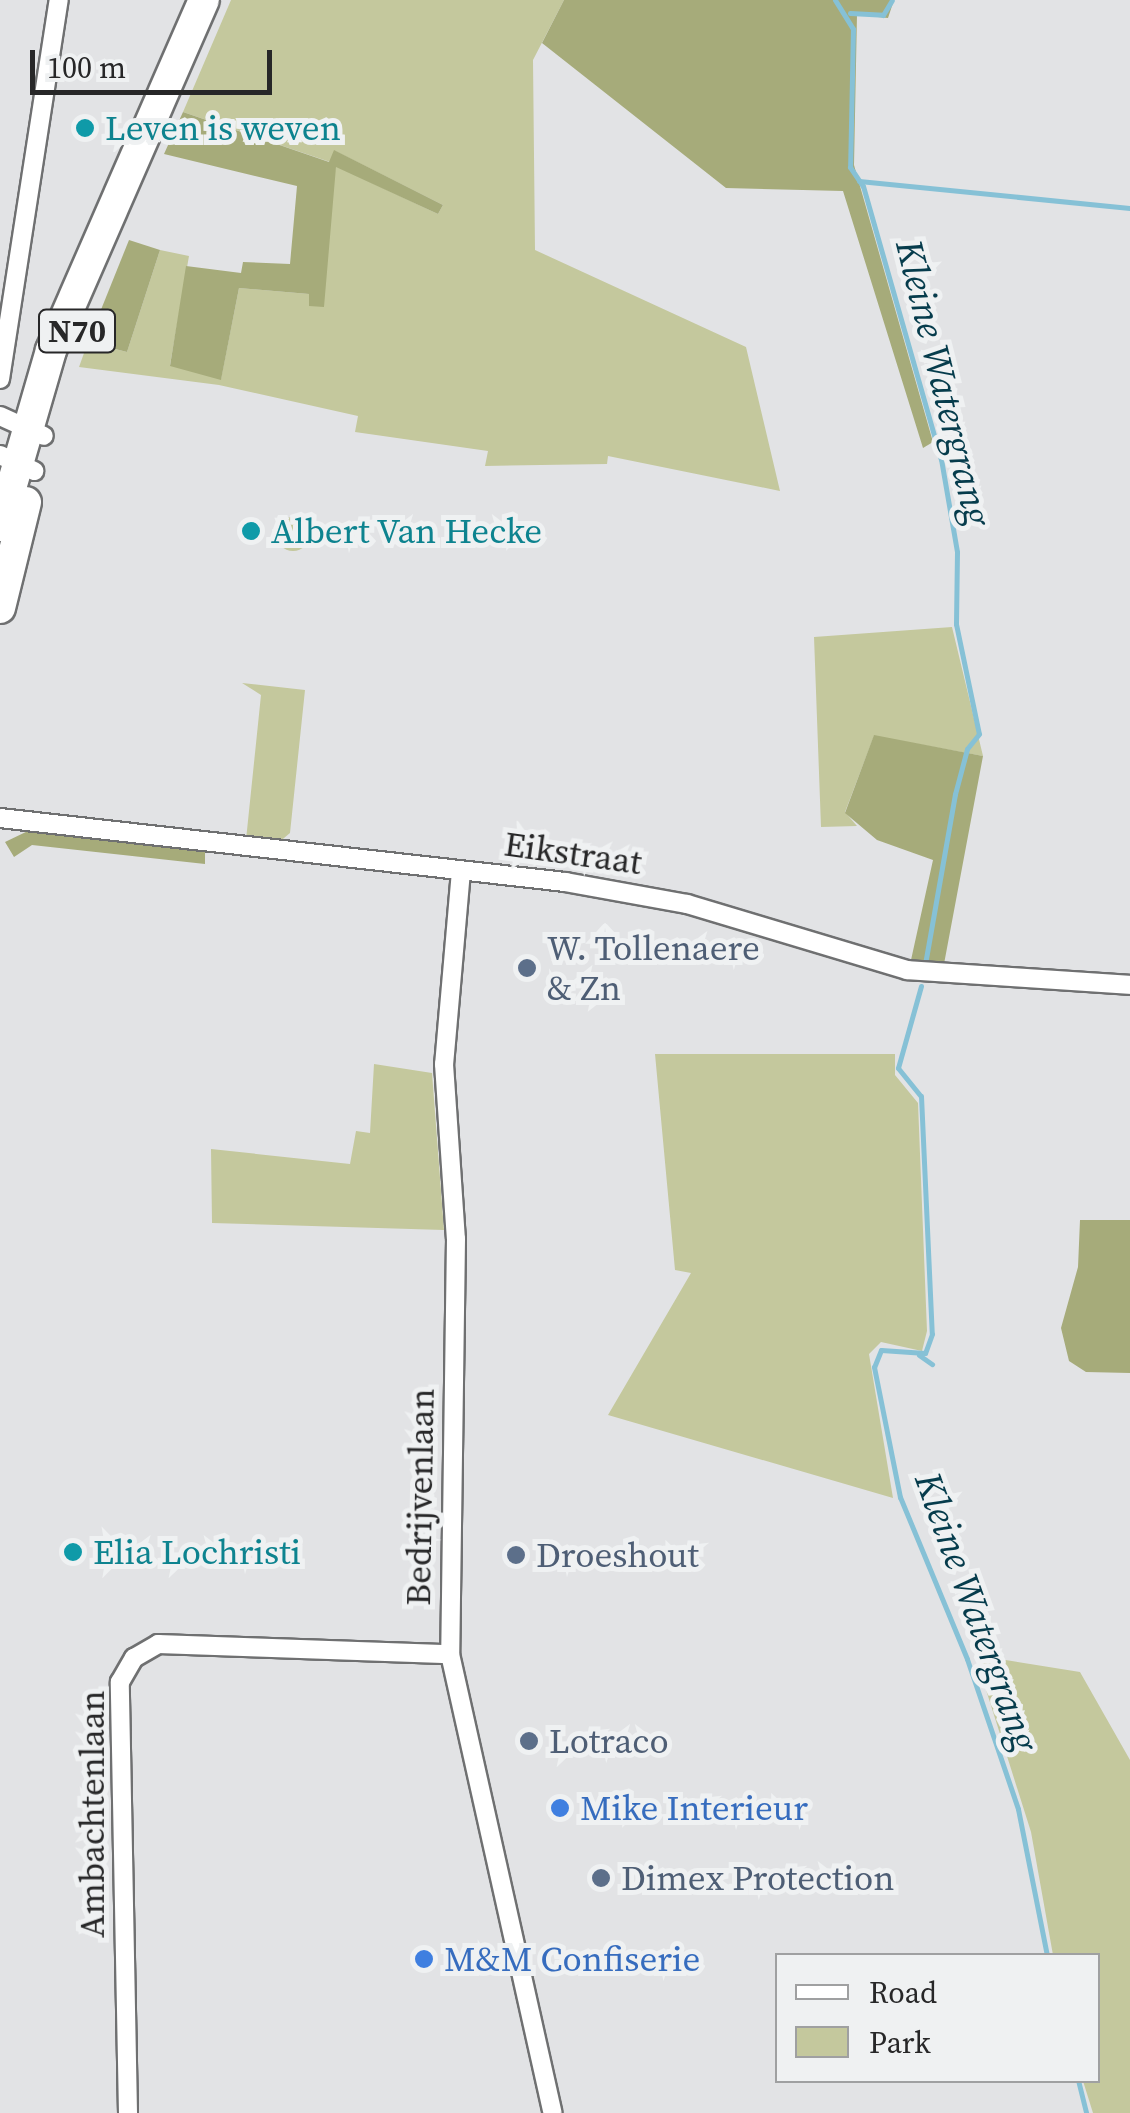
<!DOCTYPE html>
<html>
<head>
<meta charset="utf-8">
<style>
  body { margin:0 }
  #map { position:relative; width:1130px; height:2113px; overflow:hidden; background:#e2e3e5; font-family:"Source Serif 4",serif }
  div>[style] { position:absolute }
  .green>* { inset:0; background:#c4c89d }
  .round { border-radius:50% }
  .forest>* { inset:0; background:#a6ab7a }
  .stream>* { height:5px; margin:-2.5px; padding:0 2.5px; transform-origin:2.5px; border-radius:2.5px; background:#86c1d6 }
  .roads { filter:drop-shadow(2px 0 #6f7071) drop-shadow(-2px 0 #6f7071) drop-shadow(0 2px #6f7071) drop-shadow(0 -2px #6f7071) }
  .street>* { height:18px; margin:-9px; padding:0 9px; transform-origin:9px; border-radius:9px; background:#fff }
  .primary>* { height:30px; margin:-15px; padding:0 15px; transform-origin:15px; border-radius:15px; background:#fff }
  .dots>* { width:28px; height:28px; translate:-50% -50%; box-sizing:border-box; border:5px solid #eff1f2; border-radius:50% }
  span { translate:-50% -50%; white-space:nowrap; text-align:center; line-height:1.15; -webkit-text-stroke:10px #eff1f2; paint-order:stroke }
  .shield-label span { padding:2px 8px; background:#eff1f2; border:2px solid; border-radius:8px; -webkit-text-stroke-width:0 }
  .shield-label { font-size:32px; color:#272728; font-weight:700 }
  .culture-label { font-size:35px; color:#0d838f }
  .left { translate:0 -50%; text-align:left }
  .street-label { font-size:35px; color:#272728 }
  .service-label { font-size:35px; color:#4e5e75 }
  .shop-label { font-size:35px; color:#366cbe }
  .water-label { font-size:38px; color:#063c4c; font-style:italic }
  .legend { position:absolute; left:775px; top:1953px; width:325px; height:130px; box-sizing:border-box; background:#eff1f2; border:2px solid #9fa0a1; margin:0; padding:12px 18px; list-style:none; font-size:30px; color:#272728 }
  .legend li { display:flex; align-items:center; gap:20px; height:50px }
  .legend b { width:50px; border:2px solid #9fa0a1 }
  .scale { position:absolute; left:30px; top:50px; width:242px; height:45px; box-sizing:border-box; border:5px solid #272728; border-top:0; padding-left:12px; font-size:30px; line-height:35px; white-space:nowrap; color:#272728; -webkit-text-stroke:8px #eff1f2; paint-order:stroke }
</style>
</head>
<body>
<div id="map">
  <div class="green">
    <div style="clip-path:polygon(231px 0,564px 0,533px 60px,535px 250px,746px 347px,780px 491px,608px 456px,607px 464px,485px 466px,488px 451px,355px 432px,358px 416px,219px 385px,79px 367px,88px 342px,127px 352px,160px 250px,189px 256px,170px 365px,221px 379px,239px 288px,309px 294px,336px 166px,438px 214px,443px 205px,335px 151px,330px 162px,183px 112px)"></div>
    <div class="round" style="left:276px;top:517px;width:34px;height:34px"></div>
    <div style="clip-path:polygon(952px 627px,983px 756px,874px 736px,845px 812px,857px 826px,821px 827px,814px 637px)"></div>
    <div style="clip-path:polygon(242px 683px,305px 690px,290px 833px,278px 843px,246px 840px,261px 695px)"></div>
    <div style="clip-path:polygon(655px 1054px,895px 1054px,895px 1075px,918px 1103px,927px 1331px,922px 1351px,881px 1342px,869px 1354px,893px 1498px,608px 1415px,691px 1273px,675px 1270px)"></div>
    <div style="clip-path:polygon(374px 1064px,432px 1073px,444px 1230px,212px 1223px,211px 1149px,350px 1164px,356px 1131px,370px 1133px)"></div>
    <div style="clip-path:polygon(975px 1655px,1080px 1672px,1130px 1760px,1130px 2113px,1093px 2113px,1083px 2081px,1098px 2080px,1098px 1956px,1053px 1955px,1031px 1832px)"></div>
  </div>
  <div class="forest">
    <div style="clip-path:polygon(564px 0,894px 0,888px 18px,857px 15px,854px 165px,933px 442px,923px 448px,843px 191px,726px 188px,542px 43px)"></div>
    <div style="clip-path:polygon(183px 112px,329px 162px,334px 150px,443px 205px,438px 214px,336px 167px,324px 307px,309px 306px,309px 294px,239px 288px,221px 380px,170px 366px,186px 266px,241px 273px,243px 262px,290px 264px,297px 186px,164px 154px)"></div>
    <div style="clip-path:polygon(129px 240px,160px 250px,127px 352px,88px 342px)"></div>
    <div style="clip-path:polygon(874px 735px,983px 756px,944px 964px,911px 960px,933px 860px,877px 840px,845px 813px)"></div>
    <div style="clip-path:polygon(30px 830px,205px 852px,205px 864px,32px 845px,14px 857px,5px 842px)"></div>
    <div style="clip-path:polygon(1080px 1220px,1130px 1220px,1130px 1373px,1086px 1372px,1069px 1361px,1061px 1328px,1078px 1267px)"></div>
  </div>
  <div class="stream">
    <div style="left:835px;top:0;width:34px;rotate:58deg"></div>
    <div style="left:853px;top:29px;width:138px;rotate:91.2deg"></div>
    <div style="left:850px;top:167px;width:23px;rotate:56deg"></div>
    <div style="left:863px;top:186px;width:284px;rotate:74.1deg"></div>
    <div style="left:941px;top:459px;width:94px;rotate:80.2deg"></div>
    <div style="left:957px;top:552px;width:72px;rotate:90.8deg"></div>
    <div style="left:956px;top:624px;width:112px;rotate:78.2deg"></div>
    <div style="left:979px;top:734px;width:19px;rotate:129deg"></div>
    <div style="left:967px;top:749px;width:47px;rotate:104.9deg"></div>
    <div style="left:955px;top:794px;width:168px;rotate:100deg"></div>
    <div style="left:850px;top:13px;width:33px;rotate:3deg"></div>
    <div style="left:883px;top:15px;width:17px;rotate:-59deg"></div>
    <div style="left:859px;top:181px;width:272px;rotate:5.7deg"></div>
    <div style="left:921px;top:986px;width:85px;rotate:105.7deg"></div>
    <div style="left:898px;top:1068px;width:36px;rotate:51deg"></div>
    <div style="left:921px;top:1096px;width:238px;rotate:87.4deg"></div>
    <div style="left:932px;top:1334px;width:20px;rotate:110deg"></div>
    <div style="left:925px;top:1353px;width:44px;rotate:-176.1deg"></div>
    <div style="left:881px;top:1350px;width:18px;rotate:112deg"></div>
    <div style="left:874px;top:1367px;width:133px;rotate:78.7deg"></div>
    <div style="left:900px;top:1497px;width:175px;rotate:67.5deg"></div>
    <div style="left:967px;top:1659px;width:158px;rotate:71.2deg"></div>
    <div style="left:1018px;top:1809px;width:150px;rotate:78.8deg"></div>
    <div style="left:919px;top:1355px;width:16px;rotate:35deg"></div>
    <div style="left:1078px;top:2080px;width:34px;rotate:76deg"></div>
  </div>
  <div class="roads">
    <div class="street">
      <div style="left:0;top:379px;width:384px;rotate:-81.2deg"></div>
      <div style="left:0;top:416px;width:48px;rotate:24.4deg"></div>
      <div style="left:0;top:455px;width:38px;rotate:25deg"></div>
      <div style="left:0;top:818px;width:569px;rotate:6.46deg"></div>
      <div style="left:565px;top:882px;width:124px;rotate:10.2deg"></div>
      <div style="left:687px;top:904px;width:230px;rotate:16.7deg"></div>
      <div style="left:907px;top:970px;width:224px;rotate:3.8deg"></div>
      <div style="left:461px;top:871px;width:194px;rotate:95deg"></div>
      <div style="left:444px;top:1064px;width:175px;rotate:86.1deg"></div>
      <div style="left:456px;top:1239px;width:415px;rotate:90.8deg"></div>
      <div style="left:450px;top:1654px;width:470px;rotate:77.4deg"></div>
      <div style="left:128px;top:2113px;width:431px;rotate:-91.1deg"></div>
      <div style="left:120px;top:1682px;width:28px;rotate:-60deg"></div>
      <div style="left:134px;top:1658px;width:28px;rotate:-30deg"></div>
      <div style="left:158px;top:1644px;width:292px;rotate:2deg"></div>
    </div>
    <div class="primary">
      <div style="left:0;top:526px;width:183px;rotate:-73.8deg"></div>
      <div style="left:51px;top:350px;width:382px;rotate:-66.4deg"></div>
      <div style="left:0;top:608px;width:109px;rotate:-76.2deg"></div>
    </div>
  </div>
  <div class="dots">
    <div style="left:85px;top:128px;background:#0f9aa8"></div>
    <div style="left:251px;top:531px;background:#0f9aa8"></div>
    <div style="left:527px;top:968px;background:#5c6f8a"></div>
    <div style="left:73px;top:1552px;background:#0f9aa8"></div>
    <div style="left:516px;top:1555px;background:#5c6f8a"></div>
    <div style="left:529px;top:1741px;background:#5c6f8a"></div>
    <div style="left:560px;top:1808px;background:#3f7fe0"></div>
    <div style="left:601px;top:1878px;background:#5c6f8a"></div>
    <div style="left:424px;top:1959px;background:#3f7fe0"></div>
  </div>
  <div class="shield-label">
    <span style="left:77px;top:331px">N70</span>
  </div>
  <div class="culture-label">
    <span class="left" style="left:105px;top:128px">Leven is weven</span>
    <span class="left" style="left:271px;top:531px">Albert Van Hecke</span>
    <span class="left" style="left:93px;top:1552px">Elia Lochristi</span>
  </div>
  <div class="street-label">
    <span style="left:573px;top:853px;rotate:8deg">Eikstraat</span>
    <span style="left:420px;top:1497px;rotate:-89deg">Bedrijvenlaan</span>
    <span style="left:92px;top:1814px;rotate:-90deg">Ambachtenlaan</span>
  </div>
  <div class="service-label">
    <span class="left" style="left:547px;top:968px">W. Tollenaere<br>&amp; Zn</span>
    <span class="left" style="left:536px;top:1555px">Droeshout</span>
    <span class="left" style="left:549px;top:1741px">Lotraco</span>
    <span class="left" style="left:621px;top:1878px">Dimex Protection</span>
  </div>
  <div class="shop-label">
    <span class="left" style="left:580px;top:1808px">Mike Interieur</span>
    <span class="left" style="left:444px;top:1959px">M&amp;M Confiserie</span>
  </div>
  <div class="water-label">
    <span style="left:943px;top:383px;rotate:76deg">Kleine Watergrang</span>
    <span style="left:976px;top:1612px;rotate:70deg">Kleine Watergrang</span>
  </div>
  <ul class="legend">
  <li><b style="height:12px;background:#fff"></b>Road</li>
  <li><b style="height:28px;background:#c4c89d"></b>Park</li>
  </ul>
  <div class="scale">100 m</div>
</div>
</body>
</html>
